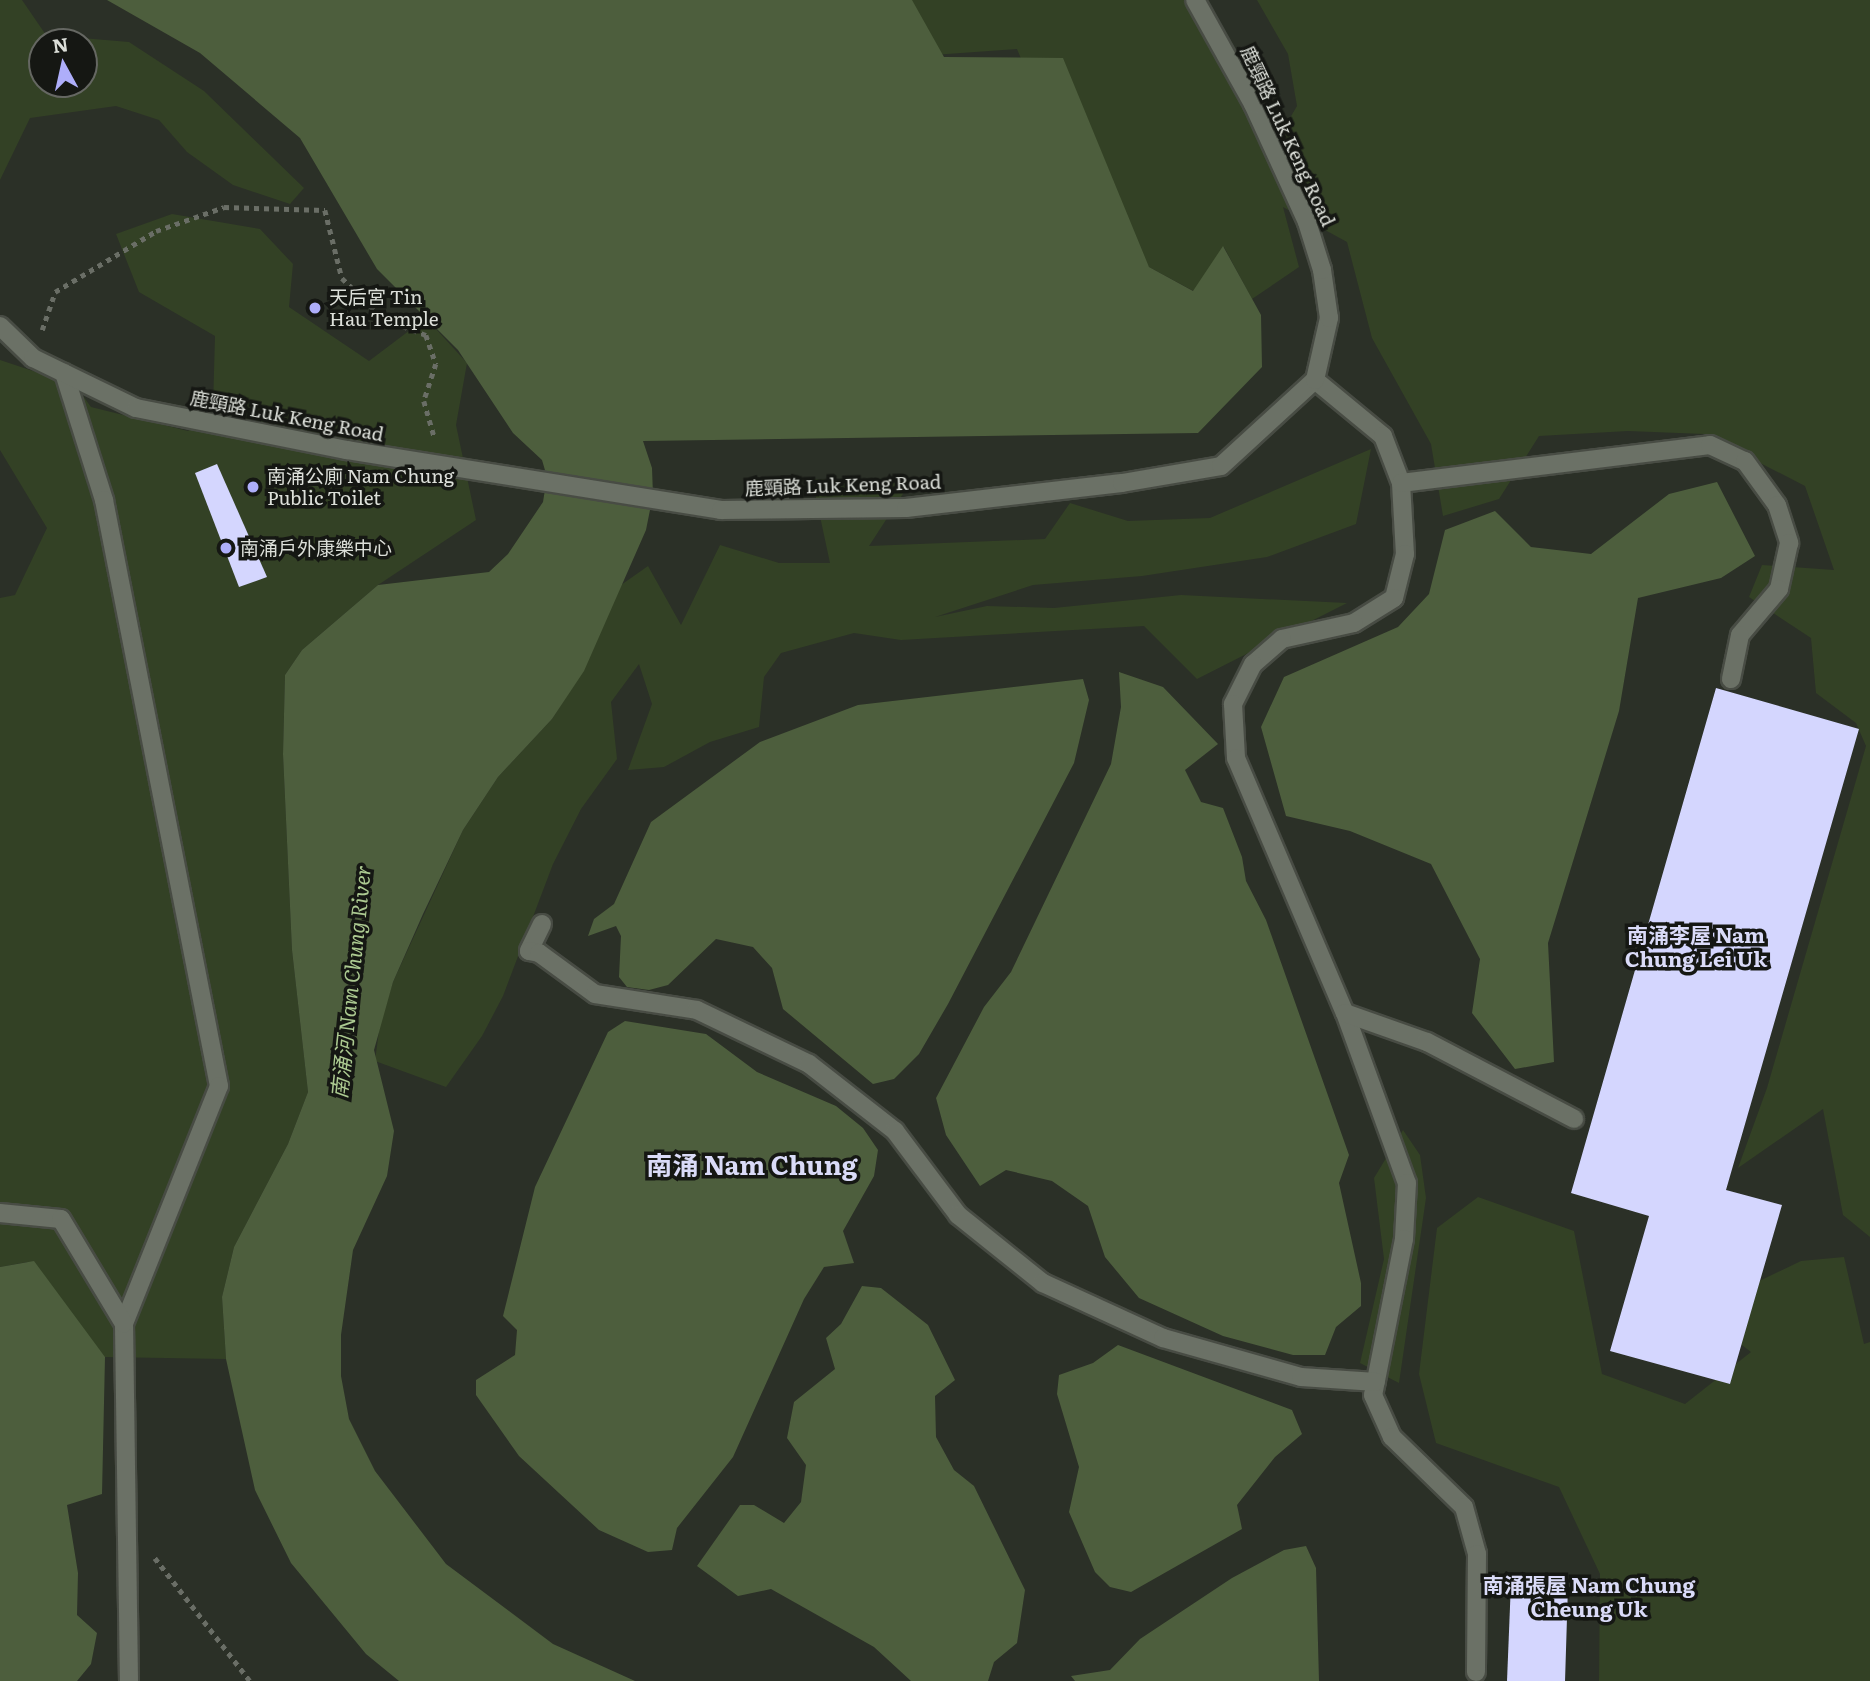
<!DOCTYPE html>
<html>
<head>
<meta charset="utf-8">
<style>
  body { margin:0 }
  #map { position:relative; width:1870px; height:1681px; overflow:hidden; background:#2b3027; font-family:Literata,"Noto Sans SC",serif }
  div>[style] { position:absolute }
  .green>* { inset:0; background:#334125 }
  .water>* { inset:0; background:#4d5e3d }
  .building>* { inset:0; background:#d4d6fe }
  .path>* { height:4.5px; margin-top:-2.25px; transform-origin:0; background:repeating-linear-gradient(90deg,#6a6e66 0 5px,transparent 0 10px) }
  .roads { filter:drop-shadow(2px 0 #484c44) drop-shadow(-2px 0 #484c44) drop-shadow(0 2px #484c44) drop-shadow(0 -2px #484c44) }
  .street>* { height:18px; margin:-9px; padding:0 9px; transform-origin:9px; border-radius:9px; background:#6b7166 }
  .secondary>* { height:18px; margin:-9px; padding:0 9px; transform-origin:9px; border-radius:9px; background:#6b7166 }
  .dots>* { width:19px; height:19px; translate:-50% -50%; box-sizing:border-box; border:4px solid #151713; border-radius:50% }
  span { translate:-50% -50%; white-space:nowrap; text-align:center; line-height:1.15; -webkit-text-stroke:7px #151713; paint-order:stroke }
  .street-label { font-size:19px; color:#dcdfd9 }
  .poi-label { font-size:19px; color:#dcdfd9 }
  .left { translate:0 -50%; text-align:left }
  .neighbourhood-label { font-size:21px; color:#dadbf8; font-weight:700 }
  .water-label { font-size:21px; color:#acca91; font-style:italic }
  .district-label { font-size:26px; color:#dadbf8; font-weight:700 }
  .north { position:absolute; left:28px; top:28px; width:70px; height:70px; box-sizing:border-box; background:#151713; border:2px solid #656762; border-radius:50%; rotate:352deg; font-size:19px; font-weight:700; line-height:28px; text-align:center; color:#dcdfd9 }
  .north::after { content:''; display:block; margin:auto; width:24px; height:32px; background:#aeaefa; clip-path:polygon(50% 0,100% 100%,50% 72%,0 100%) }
</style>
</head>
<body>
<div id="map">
  <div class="green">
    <div style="clip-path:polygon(evenodd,0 0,22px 0,46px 35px,129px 42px,204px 91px,304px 188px,290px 204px,233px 185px,187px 152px,159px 120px,116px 106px,30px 118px,0 180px,0 0,42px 42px,84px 42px,84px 84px,42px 84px,42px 42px)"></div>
    <div style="clip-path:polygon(905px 0,1188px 0,1204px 7px,1269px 154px,1297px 106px,1288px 54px,1257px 0,1870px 0,1870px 1237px,1843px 1215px,1823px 1109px,1738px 1168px,1767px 1088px,1866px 746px,1856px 723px,1816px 693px,1811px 638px,1749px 597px,1762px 565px,1834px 570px,1805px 486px,1704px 434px,1628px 431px,1539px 436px,1499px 499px,1443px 516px,1431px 444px,1372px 338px,1347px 242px,1283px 207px,1299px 267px,1252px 299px,1224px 247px,1201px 295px,1149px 267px,1037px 97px,1017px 49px,933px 55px)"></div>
    <div style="clip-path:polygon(172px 214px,260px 229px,293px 264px,289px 307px,369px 361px,426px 318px,467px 363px,456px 425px,476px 520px,378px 585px,302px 650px,285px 675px,283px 754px,292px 950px,308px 1092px,288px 1144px,234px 1247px,222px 1297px,226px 1359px,105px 1357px,27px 1262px,0 1267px,0 598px,15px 595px,47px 528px,0 450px,0 360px,75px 385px,91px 407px,188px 431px,213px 407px,215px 336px,139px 292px,116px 234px)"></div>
    <div style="clip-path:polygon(1371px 449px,1356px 524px,1267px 557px,1142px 576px,1033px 585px,935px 617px,987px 606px,1054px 608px,1181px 595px,1347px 603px,1197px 679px,1144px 626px,901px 640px,854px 633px,781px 653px,764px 677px,759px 727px,710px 742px,664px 767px,628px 770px,652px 704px,639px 664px,611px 702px,617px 759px,581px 809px,553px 864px,503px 996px,482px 1036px,446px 1087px,375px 1061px,380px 1023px,393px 982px,463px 830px,498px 777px,552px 719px,583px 671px,621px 585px,648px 566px,681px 625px,720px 545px,779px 563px,830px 563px,812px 479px,910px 483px,869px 546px,1045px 539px,1070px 503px,1128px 521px,1210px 518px)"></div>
    <div style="clip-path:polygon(1403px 1130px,1420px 1155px,1426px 1198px,1399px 1383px,1360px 1363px,1384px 1259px,1374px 1178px)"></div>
    <div style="clip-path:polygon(1478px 1197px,1574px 1231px,1602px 1374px,1685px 1404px,1751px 1352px,1697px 1311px,1801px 1261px,1844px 1257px,1864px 1344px,1870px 1342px,1870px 1681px,1599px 1681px,1600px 1574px,1559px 1487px,1436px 1443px,1419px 1374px,1437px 1228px)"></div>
  </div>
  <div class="water">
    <div style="clip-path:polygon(107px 0,912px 0,944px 57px,1063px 58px,1149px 267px,1193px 291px,1223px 246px,1261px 315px,1262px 367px,1198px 433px,643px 441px,652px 468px,653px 495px,646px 530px,584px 671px,552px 719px,498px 777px,463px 830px,423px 914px,393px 982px,374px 1050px,394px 1131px,387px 1176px,353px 1250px,341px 1335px,341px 1376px,349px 1419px,375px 1471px,446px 1564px,553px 1644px,635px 1681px,399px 1681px,366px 1654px,291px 1563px,255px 1490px,226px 1359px,222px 1297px,234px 1247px,288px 1144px,308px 1092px,292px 950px,283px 754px,285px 675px,302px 650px,378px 585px,489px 572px,508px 554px,543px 502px,547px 477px,542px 460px,513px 433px,458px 350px,377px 269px,300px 138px,200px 53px)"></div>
    <div style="clip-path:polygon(1717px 482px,1755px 556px,1721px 578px,1638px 598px,1619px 711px,1548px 943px,1554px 1062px,1515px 1069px,1472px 1013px,1480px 959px,1431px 864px,1350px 831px,1286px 816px,1261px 727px,1284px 677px,1398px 627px,1429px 594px,1445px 530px,1495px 511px,1531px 547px,1591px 554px,1669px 494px)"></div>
    <div style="clip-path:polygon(1119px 672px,1163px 687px,1218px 744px,1185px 770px,1201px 802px,1223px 808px,1242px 857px,1246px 881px,1266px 920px,1349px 1155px,1339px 1183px,1361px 1283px,1361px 1306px,1336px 1327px,1325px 1355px,1293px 1355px,1223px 1336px,1139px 1298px,1105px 1257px,1088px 1206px,1052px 1181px,1006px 1170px,980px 1186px,946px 1135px,936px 1098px,984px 1007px,1011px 972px,1111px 764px,1121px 707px)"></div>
    <div style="clip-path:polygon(1083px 679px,1089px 700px,1074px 763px,948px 1004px,919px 1054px,894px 1079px,873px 1084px,783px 1009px,772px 968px,753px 947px,716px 939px,668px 985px,649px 990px,627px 987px,619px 977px,621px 936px,616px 926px,588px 936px,594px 919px,614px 904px,651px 822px,760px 742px,858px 705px)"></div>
    <div style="clip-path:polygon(625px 1021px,706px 1034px,757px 1072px,836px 1106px,863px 1128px,878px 1150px,874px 1176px,843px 1231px,854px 1263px,824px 1267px,804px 1299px,733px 1457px,677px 1528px,672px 1550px,648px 1552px,599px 1530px,519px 1456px,476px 1395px,476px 1380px,515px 1355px,517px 1330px,503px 1316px,535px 1187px,608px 1032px)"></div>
    <div style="clip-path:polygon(34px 1261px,105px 1357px,102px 1494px,67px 1505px,78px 1573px,77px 1615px,97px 1633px,91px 1664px,77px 1681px,0 1681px,0 1267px)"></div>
    <div style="clip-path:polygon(862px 1286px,881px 1288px,928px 1325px,955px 1380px,935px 1396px,936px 1437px,954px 1470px,974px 1486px,1025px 1590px,1017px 1643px,994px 1662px,988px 1681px,911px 1681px,874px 1647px,771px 1589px,738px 1596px,697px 1566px,740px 1505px,754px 1505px,784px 1523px,801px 1502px,806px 1465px,787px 1438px,794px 1402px,835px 1369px,826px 1338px,841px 1324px)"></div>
    <div style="clip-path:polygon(1118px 1345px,1292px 1410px,1302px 1434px,1275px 1457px,1237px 1505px,1242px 1529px,1131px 1592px,1110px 1587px,1095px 1572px,1069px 1512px,1079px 1467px,1057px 1394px,1059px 1375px,1093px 1363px)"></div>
    <div style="clip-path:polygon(1306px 1546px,1316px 1568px,1319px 1681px,1075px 1681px,1071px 1676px,1110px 1670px,1140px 1639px,1232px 1578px,1284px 1550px)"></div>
  </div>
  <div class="building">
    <div style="clip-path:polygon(217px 464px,267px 577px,239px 587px,195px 473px)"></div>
    <div style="clip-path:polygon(1716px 688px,1859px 729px,1726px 1190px,1782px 1205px,1730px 1384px,1610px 1351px,1649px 1216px,1571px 1193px)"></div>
    <div style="clip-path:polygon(1511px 1582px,1568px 1585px,1565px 1681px,1507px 1681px)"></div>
  </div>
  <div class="path">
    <div style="left:42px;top:330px;width:40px;rotate:-71.1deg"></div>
    <div style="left:55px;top:292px;width:118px;rotate:-31.1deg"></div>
    <div style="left:156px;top:231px;width:72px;rotate:-19.4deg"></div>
    <div style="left:224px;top:207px;width:101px;rotate:1.7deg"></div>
    <div style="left:325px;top:210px;width:70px;rotate:76deg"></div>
    <div style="left:342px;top:278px;width:59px;rotate:44.3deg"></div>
    <div style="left:384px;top:319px;width:45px;rotate:20.9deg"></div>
    <div style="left:426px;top:335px;width:31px;rotate:71deg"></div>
    <div style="left:436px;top:364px;width:39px;rotate:108deg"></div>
    <div style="left:424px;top:401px;width:36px;rotate:74deg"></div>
    <div style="left:155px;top:1558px;width:155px;rotate:52.3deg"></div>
  </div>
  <div class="roads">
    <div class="street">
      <div style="left:64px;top:373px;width:133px;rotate:72.5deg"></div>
      <div style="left:104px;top:500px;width:597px;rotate:78.9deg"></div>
      <div style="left:219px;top:1086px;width:256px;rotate:111.8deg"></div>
      <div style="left:124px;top:1324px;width:357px;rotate:89.2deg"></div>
      <div style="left:1315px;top:380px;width:88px;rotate:39.5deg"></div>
      <div style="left:1383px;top:436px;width:50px;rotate:69deg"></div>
      <div style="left:1401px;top:483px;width:71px;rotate:86.8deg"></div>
      <div style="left:1405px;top:554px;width:45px;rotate:104deg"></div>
      <div style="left:1394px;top:598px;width:47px;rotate:148deg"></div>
      <div style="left:1354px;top:623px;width:74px;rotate:167.5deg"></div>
      <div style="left:1282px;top:639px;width:38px;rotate:139deg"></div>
      <div style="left:1253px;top:664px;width:45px;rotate:116.6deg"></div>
      <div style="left:1233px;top:704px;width:54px;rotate:86.8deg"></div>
      <div style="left:1236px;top:758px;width:277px;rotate:66.9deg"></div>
      <div style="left:1345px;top:1013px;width:181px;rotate:70deg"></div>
      <div style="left:1407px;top:1183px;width:56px;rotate:93.1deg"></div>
      <div style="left:1404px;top:1239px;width:159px;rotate:101.2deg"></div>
      <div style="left:1373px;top:1395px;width:46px;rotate:65.7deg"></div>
      <div style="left:1392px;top:1437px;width:100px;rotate:44.2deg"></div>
      <div style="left:1464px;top:1507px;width:49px;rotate:74.5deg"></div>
      <div style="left:1477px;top:1554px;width:118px;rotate:90.5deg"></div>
      <div style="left:1401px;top:483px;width:311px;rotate:-7deg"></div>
      <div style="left:1710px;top:445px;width:38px;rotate:25deg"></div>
      <div style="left:1745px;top:461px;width:54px;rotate:54deg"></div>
      <div style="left:1777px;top:505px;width:40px;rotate:72deg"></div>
      <div style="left:1789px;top:543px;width:47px;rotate:102.3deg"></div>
      <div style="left:1779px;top:589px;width:60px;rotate:130.3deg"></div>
      <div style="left:1740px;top:635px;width:45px;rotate:101.6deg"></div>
      <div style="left:542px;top:924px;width:30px;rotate:116deg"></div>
      <div style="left:529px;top:951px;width:10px;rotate:11deg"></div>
      <div style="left:539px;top:953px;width:69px;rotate:36.2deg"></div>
      <div style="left:595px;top:994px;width:103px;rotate:8.9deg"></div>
      <div style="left:697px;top:1010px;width:124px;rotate:25.7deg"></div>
      <div style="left:809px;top:1064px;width:109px;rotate:37.9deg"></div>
      <div style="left:895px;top:1131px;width:105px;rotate:53.1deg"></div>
      <div style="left:958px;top:1215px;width:109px;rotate:38.7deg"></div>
      <div style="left:1043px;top:1283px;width:132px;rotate:24.6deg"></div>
      <div style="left:1163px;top:1338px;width:143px;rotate:15.8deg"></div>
      <div style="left:1301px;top:1377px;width:75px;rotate:3.8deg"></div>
      <div style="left:1345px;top:1013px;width:87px;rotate:19.5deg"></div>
      <div style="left:1427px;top:1042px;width:166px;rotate:27.6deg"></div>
      <div style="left:0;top:1213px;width:61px;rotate:5.6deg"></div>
      <div style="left:61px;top:1219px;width:122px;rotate:59deg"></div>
    </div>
    <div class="secondary">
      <div style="left:0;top:326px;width:46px;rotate:44.1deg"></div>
      <div style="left:33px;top:358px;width:114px;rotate:25.9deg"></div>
      <div style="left:136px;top:408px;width:215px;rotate:11.3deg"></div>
      <div style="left:347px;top:450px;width:379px;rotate:9.1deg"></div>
      <div style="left:721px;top:510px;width:185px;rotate:-0.6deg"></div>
      <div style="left:906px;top:508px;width:217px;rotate:-6.6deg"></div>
      <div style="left:1122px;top:483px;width:100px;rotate:-9.7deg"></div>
      <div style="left:1221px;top:466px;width:127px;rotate:-42.5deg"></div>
      <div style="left:1315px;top:380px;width:64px;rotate:-77.3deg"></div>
      <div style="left:1329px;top:318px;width:49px;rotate:-98.3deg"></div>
      <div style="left:1322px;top:270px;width:50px;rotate:-107.4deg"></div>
      <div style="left:1307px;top:222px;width:130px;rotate:-114.6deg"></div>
      <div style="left:1253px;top:104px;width:119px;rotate:-119.1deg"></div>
    </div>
  </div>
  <div class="dots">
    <div style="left:315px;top:308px;background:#aeaefa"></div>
    <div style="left:253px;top:487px;background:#aeaefa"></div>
    <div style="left:226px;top:548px;background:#aeaefa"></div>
  </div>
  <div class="street-label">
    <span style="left:1288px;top:136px;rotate:65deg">鹿頸路 Luk Keng Road</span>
    <span style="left:287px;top:416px;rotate:11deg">鹿頸路 Luk Keng Road</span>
    <span style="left:843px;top:485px;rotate:-2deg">鹿頸路 Luk Keng Road</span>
  </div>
  <div class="poi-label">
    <span class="left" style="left:329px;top:308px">天后宮 Tin<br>Hau Temple</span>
    <span class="left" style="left:267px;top:487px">南涌公廁 Nam Chung<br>Public Toilet</span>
    <span class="left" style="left:240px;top:548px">南涌戶外康樂中心</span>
  </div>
  <div class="neighbourhood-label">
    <span style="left:1696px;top:946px">南涌李屋 Nam<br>Chung Lei Uk</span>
    <span style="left:1589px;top:1596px">南涌張屋 Nam Chung<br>Cheung Uk</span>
  </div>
  <div class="water-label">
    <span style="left:350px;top:982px;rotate:-84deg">南涌河 Nam Chung River</span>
  </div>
  <div class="district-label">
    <span style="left:752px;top:1164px">南涌 Nam Chung</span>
  </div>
  <div class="north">N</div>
</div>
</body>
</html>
